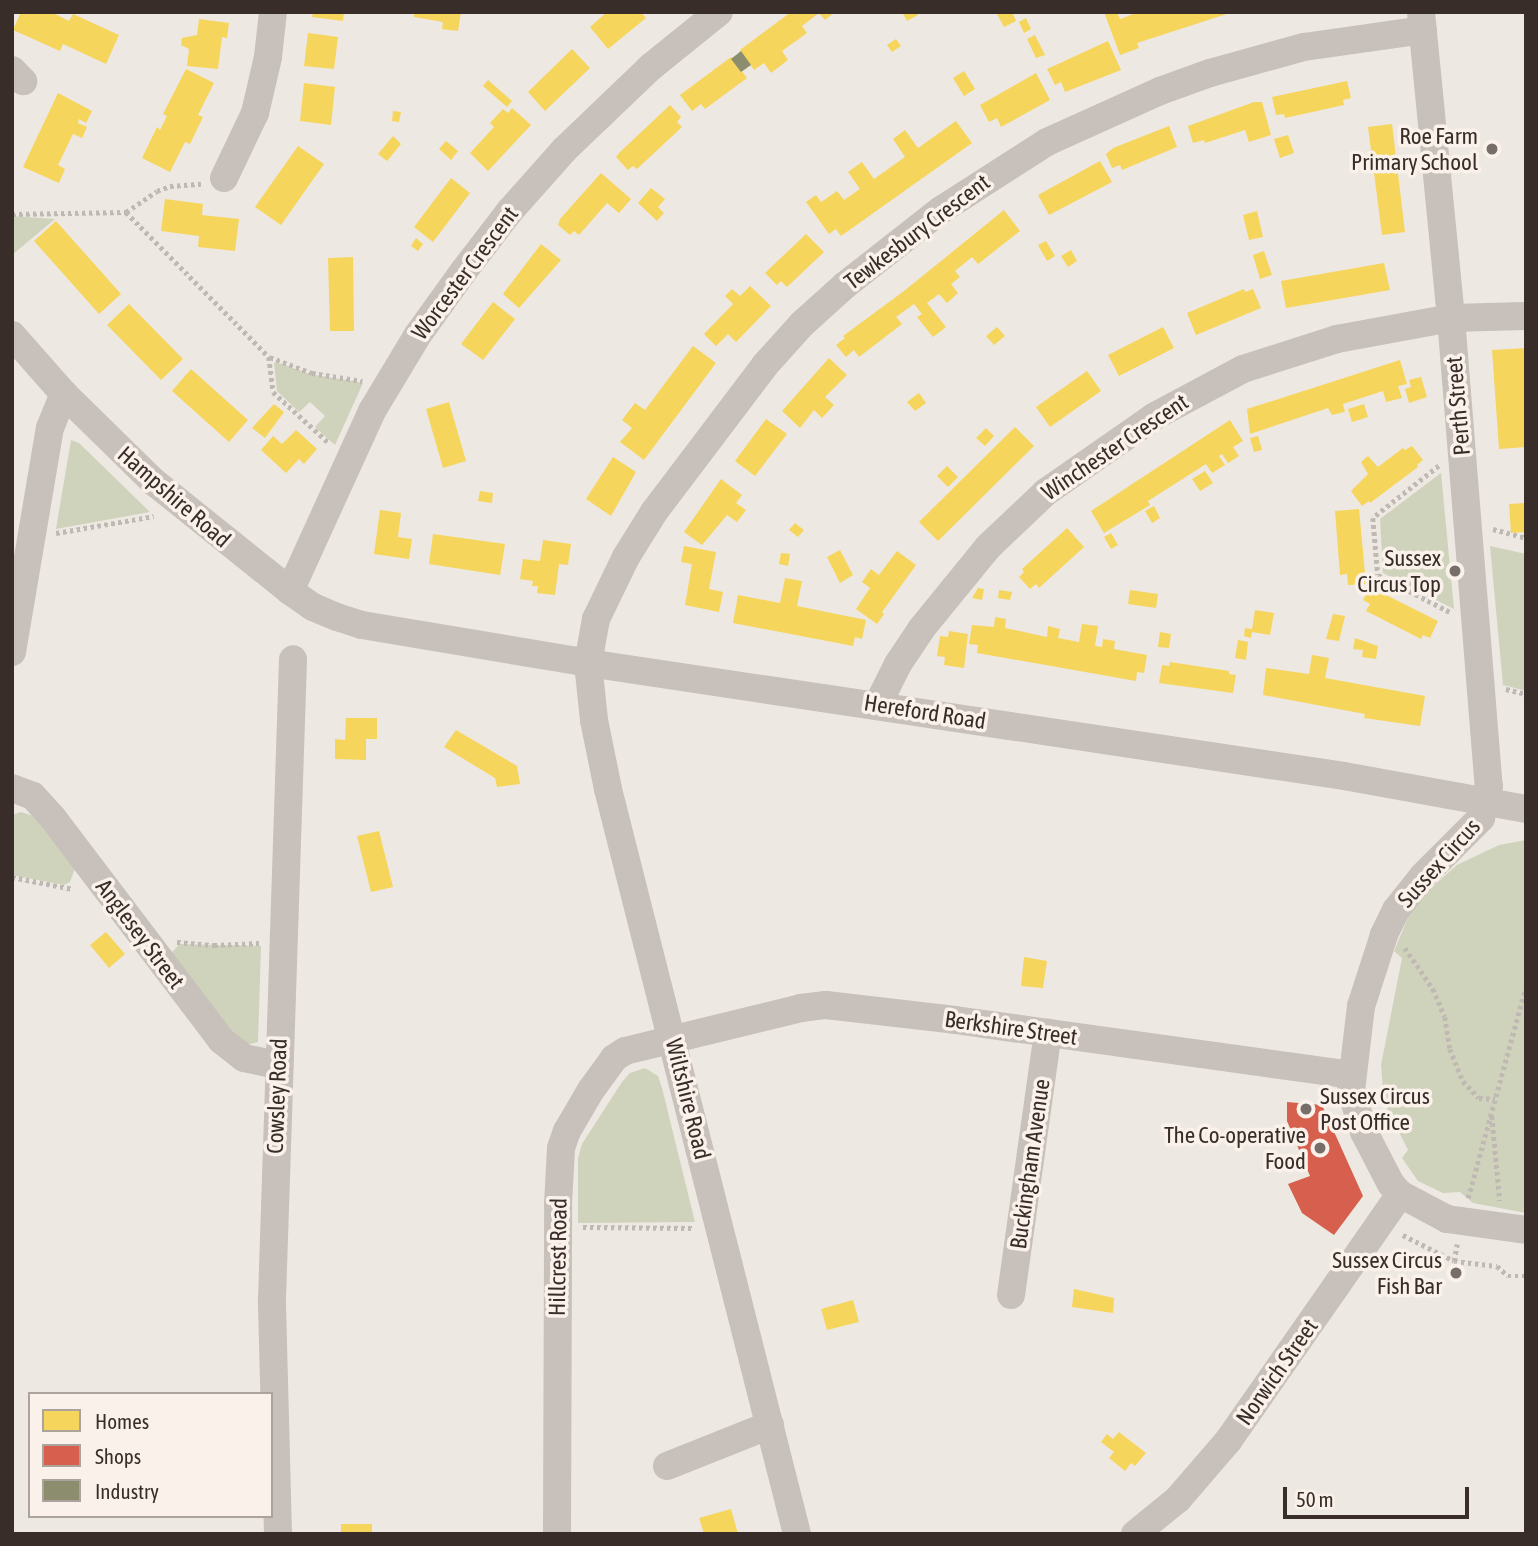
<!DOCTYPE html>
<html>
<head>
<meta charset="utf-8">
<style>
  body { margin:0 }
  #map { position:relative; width:1538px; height:1546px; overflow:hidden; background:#ede8e2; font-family:"Asap Condensed",sans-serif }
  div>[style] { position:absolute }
  .green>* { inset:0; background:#cfd3bc }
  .homes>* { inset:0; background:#f6d55c }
  .shops>* { inset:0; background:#d6604d }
  .industry>* { inset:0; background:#8c8c6e }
  .path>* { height:4.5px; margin-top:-2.25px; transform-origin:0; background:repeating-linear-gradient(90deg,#c0b9b3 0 3.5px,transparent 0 7px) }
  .minor>* { height:28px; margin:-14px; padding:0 14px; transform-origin:14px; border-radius:14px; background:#c7c0bb }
  .dots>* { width:19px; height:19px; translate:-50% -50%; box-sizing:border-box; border:4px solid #faf2ea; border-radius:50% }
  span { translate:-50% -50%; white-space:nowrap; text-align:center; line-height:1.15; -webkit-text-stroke:7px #faf2ea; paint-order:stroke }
  .poi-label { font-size:23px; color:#382d29 }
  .right { translate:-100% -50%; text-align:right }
  .left { translate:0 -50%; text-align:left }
  .street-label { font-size:23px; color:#382d29 }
  .frame { position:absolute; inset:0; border:14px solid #382d29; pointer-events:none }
  .legend { position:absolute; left:28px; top:1392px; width:245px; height:126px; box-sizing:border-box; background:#faf2ea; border:2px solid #aca39d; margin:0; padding:9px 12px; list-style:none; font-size:21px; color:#382d29 }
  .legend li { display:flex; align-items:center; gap:14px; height:35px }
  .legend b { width:35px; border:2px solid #aca39d }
  .scale { position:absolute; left:1283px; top:1487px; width:186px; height:32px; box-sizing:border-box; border:4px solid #382d29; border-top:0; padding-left:9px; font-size:21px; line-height:24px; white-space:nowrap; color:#382d29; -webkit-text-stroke:5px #faf2ea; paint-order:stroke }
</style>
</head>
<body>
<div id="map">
  <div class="green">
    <div style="clip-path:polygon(12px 216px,55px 219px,12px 255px)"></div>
    <div style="clip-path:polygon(276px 362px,310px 374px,363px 383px,335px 445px,315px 427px,325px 416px,310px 402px,299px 412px,277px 391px,274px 363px)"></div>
    <div style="clip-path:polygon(71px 440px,79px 443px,150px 512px,56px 529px)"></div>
    <div style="clip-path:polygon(1441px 473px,1454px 609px,1383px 573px,1380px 519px)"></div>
    <div style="clip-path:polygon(1490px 546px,1526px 554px,1526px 691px,1503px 685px)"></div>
    <div style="clip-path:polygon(21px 812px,33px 816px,75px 868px,70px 882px,64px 885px,12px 875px,12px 815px)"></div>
    <div style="clip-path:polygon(1526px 840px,1526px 1213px,1473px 1203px,1460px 1192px,1443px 1193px,1418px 1181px,1402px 1158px,1408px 1150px,1384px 1102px,1381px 1065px,1402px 958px,1394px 951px,1410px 913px,1420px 898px,1457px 865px,1499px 845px)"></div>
    <div style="clip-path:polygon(180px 944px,261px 946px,258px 1042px,247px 1045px,236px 1040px,171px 953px)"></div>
    <div style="clip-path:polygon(645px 1068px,658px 1076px,662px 1088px,695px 1222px,578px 1223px,578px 1158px,582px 1144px,622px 1082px,630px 1073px)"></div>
  </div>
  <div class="homes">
    <div style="clip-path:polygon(21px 12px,51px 12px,69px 21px,73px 14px,119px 35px,106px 64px,63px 44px,60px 51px,13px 30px)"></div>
    <div style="clip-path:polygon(313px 12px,344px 12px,343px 21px,312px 17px)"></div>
    <div style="clip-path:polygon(414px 12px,461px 12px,458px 31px,442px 29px,443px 22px,414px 17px)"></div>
    <div style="clip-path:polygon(607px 12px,641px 12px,646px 18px,608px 49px,590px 27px)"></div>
    <div style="clip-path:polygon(791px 12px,835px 12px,825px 20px,819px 13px,802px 26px,807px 33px,782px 51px,788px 60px,771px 73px,764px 63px,754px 70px,740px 50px)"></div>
    <div style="clip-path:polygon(902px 12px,916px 12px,918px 15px,907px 21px)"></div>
    <div style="clip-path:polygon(996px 12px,1012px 12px,1016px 21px,1004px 27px)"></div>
    <div style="clip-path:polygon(1104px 12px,1117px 12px,1120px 19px,1139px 12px,1230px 13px,1137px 43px,1139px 48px,1120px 55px)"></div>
    <div style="clip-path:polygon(1026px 18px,1031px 29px,1024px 33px,1019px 22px)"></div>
    <div style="clip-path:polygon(199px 19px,229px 23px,227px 38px,222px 37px,218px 69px,187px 66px,189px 49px,181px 45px,182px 38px,197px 35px)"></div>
    <div style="clip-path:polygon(308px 33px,338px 37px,334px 69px,304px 66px)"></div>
    <div style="clip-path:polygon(1035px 35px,1045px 55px,1036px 58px,1027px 39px)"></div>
    <div style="clip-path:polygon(896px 39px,901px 46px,892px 52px,887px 45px)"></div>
    <div style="clip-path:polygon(1108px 41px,1121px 70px,1065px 92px,1061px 82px,1055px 85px,1047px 69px)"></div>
    <div style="clip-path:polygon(572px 49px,590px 68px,545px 111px,528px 92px)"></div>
    <div style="clip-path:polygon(731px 57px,747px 78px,705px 109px,701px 104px,692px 111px,680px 95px)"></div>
    <div style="clip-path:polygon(186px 69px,214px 83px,198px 115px,203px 117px,190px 144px,185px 142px,170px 172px,142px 158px,157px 127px,160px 130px,167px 116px,163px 114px)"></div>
    <div style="clip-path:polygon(964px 71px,975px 89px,964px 96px,953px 78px)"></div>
    <div style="clip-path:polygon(1036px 73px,1050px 100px,1001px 127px,997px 118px,989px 122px,980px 105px)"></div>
    <div style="clip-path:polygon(488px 80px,512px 101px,507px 107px,483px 86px)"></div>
    <div style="clip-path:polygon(1347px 81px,1351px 98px,1343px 100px,1344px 105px,1285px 118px,1284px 114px,1276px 115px,1272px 97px)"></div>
    <div style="clip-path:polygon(304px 83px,335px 87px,331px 125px,300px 121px)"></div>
    <div style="clip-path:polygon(58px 93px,92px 111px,86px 123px,79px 119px,78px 123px,87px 127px,82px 138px,73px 134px,58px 165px,65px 169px,59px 183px,23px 167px)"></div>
    <div style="clip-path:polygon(1254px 102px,1262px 102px,1271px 135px,1249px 142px,1245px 130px,1205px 143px,1204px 140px,1193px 143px,1188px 126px)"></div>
    <div style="clip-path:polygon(670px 105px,681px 117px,677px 122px,682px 127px,637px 169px,633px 166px,628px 170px,616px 157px,620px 152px)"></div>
    <div style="clip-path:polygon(512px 108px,531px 125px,488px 171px,470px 153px,494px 127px,490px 123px,503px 109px,508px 113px)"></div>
    <div style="clip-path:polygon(393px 111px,401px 112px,399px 122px,392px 121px)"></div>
    <div style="clip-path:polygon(956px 121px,972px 143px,841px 236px,836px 229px,829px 234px,806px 202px,816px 195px,821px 202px,837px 191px,844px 200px,860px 189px,848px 172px,862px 162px,874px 179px,905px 157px,893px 139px,905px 130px,918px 148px)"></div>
    <div style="clip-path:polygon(1392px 124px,1405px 232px,1382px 235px,1368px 127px)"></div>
    <div style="clip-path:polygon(1169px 126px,1177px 147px,1122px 170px,1120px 165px,1112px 168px,1106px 154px,1113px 148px)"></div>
    <div style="clip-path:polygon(1288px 135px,1294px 153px,1280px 158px,1274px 139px)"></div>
    <div style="clip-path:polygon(393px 136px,401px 144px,387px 161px,378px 154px)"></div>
    <div style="clip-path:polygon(446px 141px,458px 151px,451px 160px,439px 149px)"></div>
    <div style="clip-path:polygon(298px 146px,324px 164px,281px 225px,255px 207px)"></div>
    <div style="clip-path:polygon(1100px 161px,1112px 182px,1049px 215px,1038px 195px)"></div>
    <div style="clip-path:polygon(601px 173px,631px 199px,619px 213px,607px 203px,579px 235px,574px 231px,570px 235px,558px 225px,560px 219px)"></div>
    <div style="clip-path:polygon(451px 178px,470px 193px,433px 242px,414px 227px)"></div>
    <div style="clip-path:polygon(651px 188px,665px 199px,658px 207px,664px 213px,657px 221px,638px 203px)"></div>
    <div style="clip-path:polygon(165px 199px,203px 204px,202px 215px,239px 219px,235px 251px,198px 247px,199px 236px,161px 231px)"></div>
    <div style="clip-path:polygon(1004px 210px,1020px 231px,978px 264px,972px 257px,955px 271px,960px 277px,951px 284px,958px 293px,947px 303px,939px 294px,927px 303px,946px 327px,933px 337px,917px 317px,922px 314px,914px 304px,896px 317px,902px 324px,859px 357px,854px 350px,846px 357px,836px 345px,845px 338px,843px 336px,904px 291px)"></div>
    <div style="clip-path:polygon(1257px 211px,1263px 237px,1249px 240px,1243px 215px)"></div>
    <div style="clip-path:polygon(56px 221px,121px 294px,99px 314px,34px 241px)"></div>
    <div style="clip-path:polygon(806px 234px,824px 252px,787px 287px,781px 281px,777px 285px,765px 273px)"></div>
    <div style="clip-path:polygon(416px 238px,423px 244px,418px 251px,411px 246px)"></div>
    <div style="clip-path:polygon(1046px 241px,1055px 256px,1047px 261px,1038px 245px)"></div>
    <div style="clip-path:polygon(541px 244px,561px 260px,519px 308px,503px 294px)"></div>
    <div style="clip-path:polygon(1071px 250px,1077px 261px,1068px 267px,1061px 256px)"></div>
    <div style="clip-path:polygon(1264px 251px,1272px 275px,1260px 279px,1253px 255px)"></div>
    <div style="clip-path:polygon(353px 257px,354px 331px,330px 331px,328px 258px)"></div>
    <div style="clip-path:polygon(1384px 263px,1390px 290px,1286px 308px,1281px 281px)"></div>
    <div style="clip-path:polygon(750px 286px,771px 306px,736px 342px,728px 334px,716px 346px,704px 334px,733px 304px,725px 296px,732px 289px,740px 296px)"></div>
    <div style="clip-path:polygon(1244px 289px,1245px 292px,1253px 289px,1261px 308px,1196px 335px,1187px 313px)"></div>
    <div style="clip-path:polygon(493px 302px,515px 319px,483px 360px,461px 344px)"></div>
    <div style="clip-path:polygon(129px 304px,183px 359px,161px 380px,107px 325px)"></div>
    <div style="clip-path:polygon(997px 327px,1005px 336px,994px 345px,986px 336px)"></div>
    <div style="clip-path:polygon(1163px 327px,1174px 348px,1119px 376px,1108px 355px)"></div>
    <div style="clip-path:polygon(693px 346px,716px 363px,644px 460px,620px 442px,632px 428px,622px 420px,635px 403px,645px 410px)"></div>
    <div style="clip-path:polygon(1526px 348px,1526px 447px,1499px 449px,1492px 350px)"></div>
    <div style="clip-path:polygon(829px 358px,847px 375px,825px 397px,834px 405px,822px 418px,814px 410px,800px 428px,782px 411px)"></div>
    <div style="clip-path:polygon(1400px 360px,1407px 384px,1398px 386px,1402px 398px,1386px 402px,1383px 391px,1343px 404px,1345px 412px,1332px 415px,1328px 408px,1250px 434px,1247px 409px)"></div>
    <div style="clip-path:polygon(191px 369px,248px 420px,229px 442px,172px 391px)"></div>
    <div style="clip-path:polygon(1087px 371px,1101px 391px,1050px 427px,1036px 407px)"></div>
    <div style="clip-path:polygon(1421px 377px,1427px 397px,1409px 403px,1405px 389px,1411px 387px,1409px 380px)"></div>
    <div style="clip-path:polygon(919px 393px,926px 403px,915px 411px,907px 402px)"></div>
    <div style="clip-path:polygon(449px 402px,466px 461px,443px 468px,426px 409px)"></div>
    <div style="clip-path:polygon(274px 404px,284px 412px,265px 438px,252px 428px)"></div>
    <div style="clip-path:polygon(1364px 404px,1368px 417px,1352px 422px,1348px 409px)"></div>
    <div style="clip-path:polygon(766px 419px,787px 434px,755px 476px,735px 461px)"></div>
    <div style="clip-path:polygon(1230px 420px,1243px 441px,1233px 447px,1239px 456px,1228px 463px,1222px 454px,1219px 456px,1225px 465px,1212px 473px,1206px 464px,1148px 501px,1150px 505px,1104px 533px,1091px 511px)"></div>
    <div style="clip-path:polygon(1015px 427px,1034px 446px,938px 541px,919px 522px)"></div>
    <div style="clip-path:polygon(986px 428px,994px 436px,985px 446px,976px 438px)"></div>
    <div style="clip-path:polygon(296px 430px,317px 449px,304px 464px,299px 459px,286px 473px,261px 450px,273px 436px,282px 444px)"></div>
    <div style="clip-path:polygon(1258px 436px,1262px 450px,1254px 452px,1250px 438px)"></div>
    <div style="clip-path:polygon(1412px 446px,1423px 460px,1417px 465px,1418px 467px,1370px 503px,1369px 501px,1362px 506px,1351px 491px,1368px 474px,1361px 462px,1368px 456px,1378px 467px,1403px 448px,1405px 450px)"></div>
    <div style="clip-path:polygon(613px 457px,636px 472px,611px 516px,586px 499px)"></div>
    <div style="clip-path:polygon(947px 466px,958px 477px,948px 487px,937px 476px)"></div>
    <div style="clip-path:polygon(1205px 471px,1213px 483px,1200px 491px,1192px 479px)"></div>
    <div style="clip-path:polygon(721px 479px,742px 495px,736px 503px,746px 510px,737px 522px,727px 515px,702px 545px,684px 532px)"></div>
    <div style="clip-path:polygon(480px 491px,493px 493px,492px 503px,478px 501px)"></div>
    <div style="clip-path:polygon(1526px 503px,1526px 532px,1511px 533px,1509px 504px)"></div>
    <div style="clip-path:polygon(1154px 506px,1160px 518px,1152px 523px,1145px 511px)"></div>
    <div style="clip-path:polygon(1359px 509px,1366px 584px,1348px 585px,1347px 574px,1340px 575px,1335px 511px)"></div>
    <div style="clip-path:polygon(380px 510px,401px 513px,398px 537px,412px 539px,409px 559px,374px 554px)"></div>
    <div style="clip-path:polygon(795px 523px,804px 530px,798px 537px,789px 530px)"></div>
    <div style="clip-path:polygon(1067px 528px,1084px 547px,1039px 588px,1036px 584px,1030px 589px,1019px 577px,1024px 572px,1022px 569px)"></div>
    <div style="clip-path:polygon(1111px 533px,1118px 545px,1111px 549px,1104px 537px)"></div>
    <div style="clip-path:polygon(433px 534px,505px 544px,500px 575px,429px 564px)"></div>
    <div style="clip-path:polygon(543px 540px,571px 544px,568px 565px,559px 564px,555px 595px,537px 593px,538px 586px,532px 586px,533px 581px,520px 579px,523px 559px,540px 561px)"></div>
    <div style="clip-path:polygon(684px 546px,716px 552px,709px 589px,723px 592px,719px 612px,685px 605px,692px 564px,681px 562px)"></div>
    <div style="clip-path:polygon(840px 550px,853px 575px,840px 583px,827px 557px)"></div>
    <div style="clip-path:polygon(897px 551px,916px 565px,882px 612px,884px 614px,877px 624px,856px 609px,870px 588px,862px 582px,871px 569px,879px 575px)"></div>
    <div style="clip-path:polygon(781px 553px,790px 554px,788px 566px,779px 564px)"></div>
    <div style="clip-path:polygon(785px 578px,802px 581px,797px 606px,866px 620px,862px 639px,855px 637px,853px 646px,733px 623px,738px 595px,780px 603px)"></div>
    <div style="clip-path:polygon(1370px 587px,1438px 621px,1430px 638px,1423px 635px,1421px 639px,1366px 611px,1370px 604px,1363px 600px)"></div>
    <div style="clip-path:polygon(978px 588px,984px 589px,982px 600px,972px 598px)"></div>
    <div style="clip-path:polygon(999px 590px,1012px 592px,1010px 600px,998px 598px)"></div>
    <div style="clip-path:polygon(1130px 590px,1158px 594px,1156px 608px,1128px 604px)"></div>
    <div style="clip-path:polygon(1255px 610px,1274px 613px,1270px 635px,1252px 632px,1251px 638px,1244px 636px,1245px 628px,1252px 629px)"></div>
    <div style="clip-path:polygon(1333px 614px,1345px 616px,1339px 641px,1326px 639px)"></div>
    <div style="clip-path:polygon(995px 617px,1006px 619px,1005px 628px,1047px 637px,1048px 626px,1060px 629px,1058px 638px,1079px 642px,1082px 624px,1098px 626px,1095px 646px,1102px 647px,1103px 639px,1115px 641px,1114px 649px,1147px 655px,1144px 673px,1137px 672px,1136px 681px,977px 653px,978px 645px,969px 644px,972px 625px,994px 627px)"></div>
    <div style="clip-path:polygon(949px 631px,968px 634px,964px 668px,944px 665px,945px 657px,937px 656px,940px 636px,948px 637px)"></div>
    <div style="clip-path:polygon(1160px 632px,1171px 634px,1169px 648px,1158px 647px)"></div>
    <div style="clip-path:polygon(1355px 638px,1378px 646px,1376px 659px,1362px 657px,1363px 650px,1353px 649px)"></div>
    <div style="clip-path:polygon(1238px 640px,1248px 642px,1246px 660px,1235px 658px)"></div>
    <div style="clip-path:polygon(1312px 655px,1329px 658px,1325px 678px,1425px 696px,1420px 726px,1364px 718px,1365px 714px,1263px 695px,1266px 668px,1309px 674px)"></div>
    <div style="clip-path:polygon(1170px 662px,1229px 671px,1229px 674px,1236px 675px,1233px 693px,1159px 683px,1162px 665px,1169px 666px)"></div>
    <div style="clip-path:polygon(346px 718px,377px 718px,377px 739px,366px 739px,366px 760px,335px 759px,335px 739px,345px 740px)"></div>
    <div style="clip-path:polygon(456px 730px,517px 766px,520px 784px,497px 787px,495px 778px,444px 747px)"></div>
    <div style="clip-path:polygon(379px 831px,393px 887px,371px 892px,357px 836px)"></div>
    <div style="clip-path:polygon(106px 932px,125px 954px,109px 968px,90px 945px)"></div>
    <div style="clip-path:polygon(1024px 957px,1047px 961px,1043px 988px,1021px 986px)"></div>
    <div style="clip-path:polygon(1074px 1289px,1114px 1298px,1113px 1313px,1072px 1307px)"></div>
    <div style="clip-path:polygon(853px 1300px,859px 1322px,827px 1330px,821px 1309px)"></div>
    <div style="clip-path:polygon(1119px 1432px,1146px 1453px,1135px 1466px,1131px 1463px,1125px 1471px,1109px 1458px,1114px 1452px,1101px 1442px,1107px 1434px,1113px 1439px)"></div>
    <div style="clip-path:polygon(731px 1509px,738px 1534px,704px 1534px,699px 1518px)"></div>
    <div style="clip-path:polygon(341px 1524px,372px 1524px,372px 1534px,341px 1534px)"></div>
  </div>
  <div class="shops">
    <div style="clip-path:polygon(1287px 1102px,1322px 1105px,1363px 1196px,1334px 1235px,1302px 1213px,1288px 1184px,1310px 1176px,1287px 1121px)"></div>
  </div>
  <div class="industry">
    <div style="clip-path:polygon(741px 51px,751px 65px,741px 72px,731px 59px)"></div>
  </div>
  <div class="path">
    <div style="left:126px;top:212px;width:37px;rotate:-34deg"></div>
    <div style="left:157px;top:191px;width:14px;rotate:-21deg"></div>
    <div style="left:170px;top:186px;width:31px;rotate:-4deg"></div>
    <div style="left:12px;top:214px;width:114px;rotate:-1deg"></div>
    <div style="left:126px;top:212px;width:204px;rotate:45.4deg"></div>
    <div style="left:269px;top:357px;width:35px;rotate:83deg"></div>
    <div style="left:273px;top:392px;width:76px;rotate:42.3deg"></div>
    <div style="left:270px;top:357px;width:45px;rotate:20.9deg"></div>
    <div style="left:312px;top:373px;width:51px;rotate:9.1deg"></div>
    <div style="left:1439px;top:466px;width:84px;rotate:141.8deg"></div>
    <div style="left:1373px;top:518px;width:57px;rotate:85deg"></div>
    <div style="left:1378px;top:575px;width:81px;rotate:27.2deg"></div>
    <div style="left:1493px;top:529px;width:34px;rotate:15deg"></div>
    <div style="left:56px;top:533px;width:99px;rotate:-9.8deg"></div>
    <div style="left:1506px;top:689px;width:21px;rotate:14deg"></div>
    <div style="left:12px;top:877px;width:62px;rotate:11.1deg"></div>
    <div style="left:177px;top:942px;width:37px;rotate:5deg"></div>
    <div style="left:214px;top:945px;width:45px;rotate:-2.5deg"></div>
    <div style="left:1405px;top:948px;width:50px;rotate:55.7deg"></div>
    <div style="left:1433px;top:989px;width:30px;rotate:67deg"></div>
    <div style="left:1445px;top:1017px;width:32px;rotate:81deg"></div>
    <div style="left:1450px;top:1049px;width:35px;rotate:68deg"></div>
    <div style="left:1463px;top:1081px;width:23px;rotate:47deg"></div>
    <div style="left:1479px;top:1098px;width:16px;rotate:4deg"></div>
    <div style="left:1492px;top:1116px;width:85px;rotate:84.6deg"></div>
    <div style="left:1468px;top:1198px;width:220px;rotate:-74.7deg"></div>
    <div style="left:583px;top:1227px;width:110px;rotate:0.5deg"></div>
    <div style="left:1403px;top:1235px;width:57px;rotate:27deg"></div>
    <div style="left:1454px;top:1261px;width:43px;rotate:6.6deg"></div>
    <div style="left:1497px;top:1266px;width:15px;rotate:42deg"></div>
    <div style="left:1508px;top:1276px;width:18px"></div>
    <div style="left:1454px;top:1261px;width:17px;rotate:-80deg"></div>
  </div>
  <div class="minor">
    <div style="left:1421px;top:12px;width:307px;rotate:84.4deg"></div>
    <div style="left:1451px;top:318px;width:470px;rotate:85.4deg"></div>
    <div style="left:1489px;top:786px;width:33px;rotate:104deg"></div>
    <div style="left:1481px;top:818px;width:82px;rotate:135deg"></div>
    <div style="left:1423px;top:876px;width:43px;rotate:128.5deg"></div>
    <div style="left:1396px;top:910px;width:28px;rotate:116deg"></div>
    <div style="left:1384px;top:935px;width:75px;rotate:107.9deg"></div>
    <div style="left:1361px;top:1006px;width:86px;rotate:96.7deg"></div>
    <div style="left:1351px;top:1091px;width:43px;rotate:72.4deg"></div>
    <div style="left:1364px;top:1132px;width:59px;rotate:62.6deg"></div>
    <div style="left:1391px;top:1184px;width:13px;rotate:48deg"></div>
    <div style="left:1400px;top:1194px;width:53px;rotate:28deg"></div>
    <div style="left:1447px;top:1219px;width:80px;rotate:7.9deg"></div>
    <div style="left:12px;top:70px;width:16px;rotate:45deg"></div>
    <div style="left:224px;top:178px;width:72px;rotate:-64.5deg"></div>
    <div style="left:255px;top:113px;width:57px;rotate:-76.9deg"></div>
    <div style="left:268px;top:57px;width:45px;rotate:-83.7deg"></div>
    <div style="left:12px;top:335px;width:79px;rotate:48.6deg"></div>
    <div style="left:64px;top:394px;width:126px;rotate:44.4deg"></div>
    <div style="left:154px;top:482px;width:174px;rotate:38.7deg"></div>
    <div style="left:290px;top:591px;width:28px;rotate:35deg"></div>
    <div style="left:313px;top:607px;width:26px;rotate:23deg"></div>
    <div style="left:337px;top:617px;width:26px;rotate:18deg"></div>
    <div style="left:362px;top:625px;width:229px;rotate:9.5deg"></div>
    <div style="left:588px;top:663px;width:764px;rotate:8.5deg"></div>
    <div style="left:1344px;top:776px;width:185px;rotate:10.3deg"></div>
    <div style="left:290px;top:591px;width:198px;rotate:-65.5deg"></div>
    <div style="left:372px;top:411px;width:87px;rotate:-59deg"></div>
    <div style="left:417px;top:336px;width:79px;rotate:-54.3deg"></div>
    <div style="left:463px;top:272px;width:76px;rotate:-52.5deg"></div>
    <div style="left:509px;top:212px;width:83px;rotate:-48.4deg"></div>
    <div style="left:564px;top:150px;width:122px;rotate:-43.7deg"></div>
    <div style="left:652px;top:66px;width:86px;rotate:-38.9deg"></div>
    <div style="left:12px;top:652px;width:227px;rotate:-80.4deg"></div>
    <div style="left:50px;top:428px;width:37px;rotate:-68deg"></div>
    <div style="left:878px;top:704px;width:45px;rotate:-63.4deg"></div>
    <div style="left:898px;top:664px;width:43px;rotate:-56.3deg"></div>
    <div style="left:922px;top:628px;width:104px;rotate:-50.8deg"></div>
    <div style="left:988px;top:547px;width:80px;rotate:-43.5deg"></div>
    <div style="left:1046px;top:492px;width:133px;rotate:-34.9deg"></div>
    <div style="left:1155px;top:416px;width:100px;rotate:-28.1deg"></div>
    <div style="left:1243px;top:369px;width:99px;rotate:-17.7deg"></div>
    <div style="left:1337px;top:339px;width:116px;rotate:-10.4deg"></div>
    <div style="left:1451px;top:318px;width:75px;rotate:-1.5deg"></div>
    <div style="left:12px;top:788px;width:22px;rotate:21deg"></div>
    <div style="left:33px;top:796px;width:28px;rotate:48deg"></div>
    <div style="left:52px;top:817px;width:280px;rotate:52.8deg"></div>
    <div style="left:221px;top:1040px;width:29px;rotate:38deg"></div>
    <div style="left:244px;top:1058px;width:34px;rotate:12deg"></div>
    <div style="left:1011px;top:1295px;width:265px;rotate:-82deg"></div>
    <div style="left:667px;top:1466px;width:111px;rotate:-21.7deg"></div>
    <div style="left:278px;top:1534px;width:235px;rotate:-91.5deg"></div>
    <div style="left:272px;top:1299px;width:640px;rotate:-88.12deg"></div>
    <div style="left:557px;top:1534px;width:330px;rotate:-89.8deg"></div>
    <div style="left:558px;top:1204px;width:56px;rotate:-86.9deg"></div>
    <div style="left:561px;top:1148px;width:18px;rotate:-71deg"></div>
    <div style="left:567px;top:1131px;width:48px;rotate:-59.7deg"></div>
    <div style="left:591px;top:1090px;width:39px;rotate:-54deg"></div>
    <div style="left:614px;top:1058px;width:13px;rotate:-32deg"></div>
    <div style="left:625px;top:1051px;width:181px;rotate:-13.7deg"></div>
    <div style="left:801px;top:1008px;width:25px;rotate:-7deg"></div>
    <div style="left:826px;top:1005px;width:130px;rotate:6.6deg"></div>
    <div style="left:955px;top:1020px;width:400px;rotate:7.9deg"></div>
    <div style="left:797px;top:1534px;width:769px;rotate:-104.24deg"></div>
    <div style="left:608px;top:789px;width:70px;rotate:-101.5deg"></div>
    <div style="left:594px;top:720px;width:57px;rotate:-96deg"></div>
    <div style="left:588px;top:663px;width:45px;rotate:-79.7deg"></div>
    <div style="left:596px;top:619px;width:69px;rotate:-64.2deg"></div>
    <div style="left:626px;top:557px;width:53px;rotate:-58.1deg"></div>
    <div style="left:654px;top:512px;width:184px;rotate:-52.9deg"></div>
    <div style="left:765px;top:365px;width:55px;rotate:-47.9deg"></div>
    <div style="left:802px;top:324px;width:57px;rotate:-42.1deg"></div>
    <div style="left:844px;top:286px;width:123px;rotate:-38.1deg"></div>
    <div style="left:941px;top:210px;width:126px;rotate:-32.7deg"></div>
    <div style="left:1047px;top:142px;width:124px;rotate:-24.3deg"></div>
    <div style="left:1160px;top:91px;width:53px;rotate:-19.8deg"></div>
    <div style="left:1210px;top:73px;width:98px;rotate:-15.5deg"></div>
    <div style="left:1304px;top:47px;width:120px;rotate:-8.1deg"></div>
    <div style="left:1135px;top:1534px;width:55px;rotate:-39.1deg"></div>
    <div style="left:1178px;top:1499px;width:77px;rotate:-49.2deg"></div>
    <div style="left:1228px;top:1441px;width:301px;rotate:-55.1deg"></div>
  </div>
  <div class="dots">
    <div style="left:1492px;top:149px;background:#776e6a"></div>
    <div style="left:1455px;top:571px;background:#776e6a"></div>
    <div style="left:1306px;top:1109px;background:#776e6a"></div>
    <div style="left:1320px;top:1148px;background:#776e6a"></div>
    <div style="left:1456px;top:1273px;background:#776e6a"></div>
  </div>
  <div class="poi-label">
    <span class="right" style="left:1478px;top:149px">Roe Farm<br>Primary School</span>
    <span class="right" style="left:1441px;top:571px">Sussex<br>Circus Top</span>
    <span class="left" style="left:1320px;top:1109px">Sussex Circus<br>Post Office</span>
    <span class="right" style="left:1306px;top:1148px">The Co-operative<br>Food</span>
    <span class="right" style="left:1442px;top:1273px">Sussex Circus<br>Fish Bar</span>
  </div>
  <div class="street-label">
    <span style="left:917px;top:232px;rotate:-37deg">Tewkesbury Crescent</span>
    <span style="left:465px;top:273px;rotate:-53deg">Worcester Crescent</span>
    <span style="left:1458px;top:406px;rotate:-95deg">Perth Street</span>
    <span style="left:1115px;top:447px;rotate:-34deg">Winchester Crescent</span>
    <span style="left:174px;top:497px;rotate:41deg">Hampshire Road</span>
    <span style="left:925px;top:712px;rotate:9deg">Hereford Road</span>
    <span style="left:1439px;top:863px;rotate:-48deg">Sussex Circus</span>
    <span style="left:140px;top:934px;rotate:53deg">Anglesey Street</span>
    <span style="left:1011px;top:1028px;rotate:8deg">Berkshire Street</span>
    <span style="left:277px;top:1096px;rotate:-88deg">Cowsley Road</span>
    <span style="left:688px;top:1099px;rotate:76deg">Wiltshire Road</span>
    <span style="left:1030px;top:1164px;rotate:-82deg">Buckingham Avenue</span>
    <span style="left:558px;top:1257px;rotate:-89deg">Hillcrest Road</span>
    <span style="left:1277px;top:1372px;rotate:-55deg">Norwich Street</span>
  </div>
  <div class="frame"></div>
  <ul class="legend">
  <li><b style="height:19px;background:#f6d55c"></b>Homes</li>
  <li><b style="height:19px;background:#d6604d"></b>Shops</li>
  <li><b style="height:19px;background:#8c8c6e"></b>Industry</li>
  </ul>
  <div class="scale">50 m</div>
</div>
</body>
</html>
